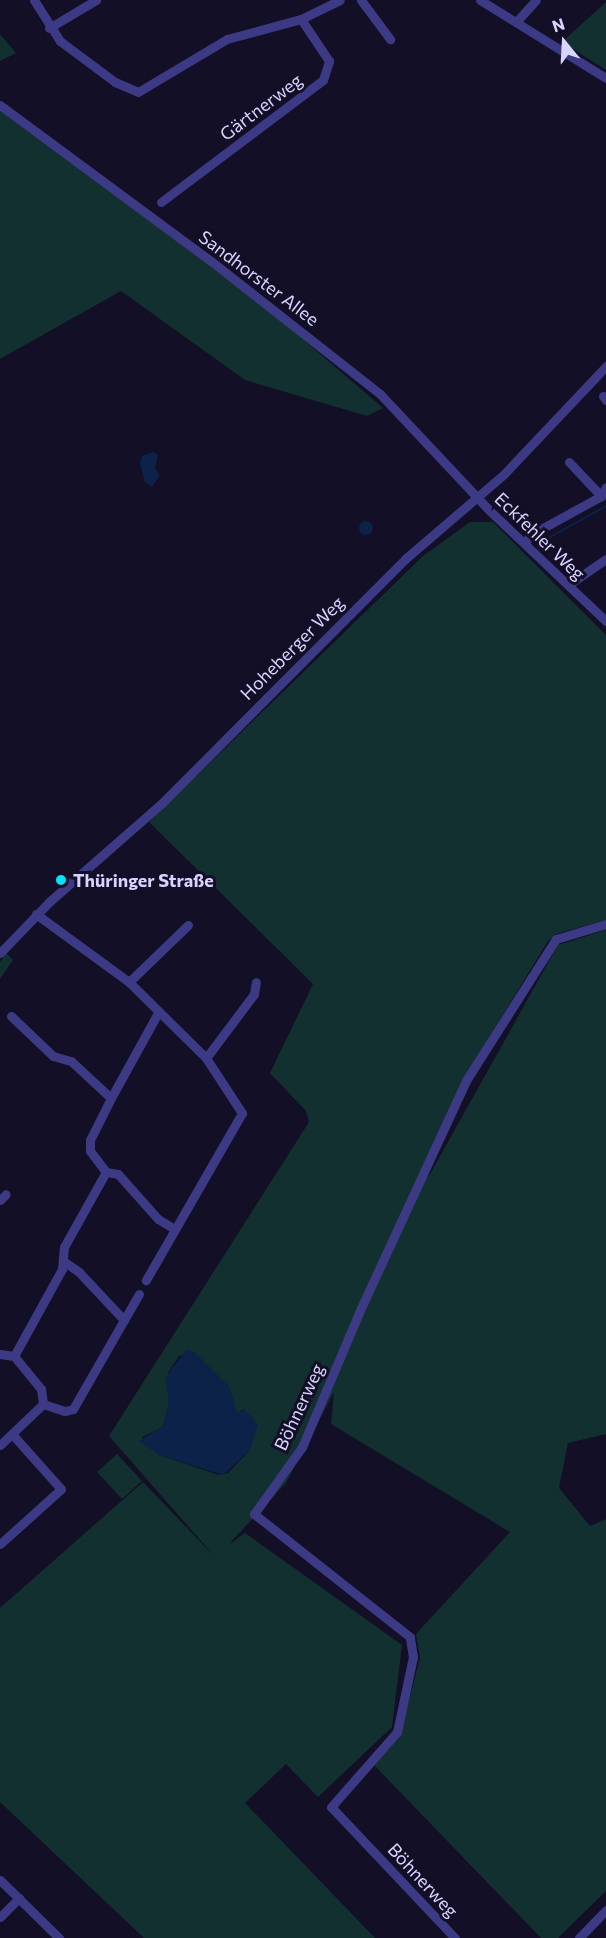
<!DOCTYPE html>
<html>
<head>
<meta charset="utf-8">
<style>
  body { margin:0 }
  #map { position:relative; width:606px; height:1938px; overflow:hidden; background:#130f26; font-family:Commissioner,sans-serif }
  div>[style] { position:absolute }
  .green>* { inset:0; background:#12302f }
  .water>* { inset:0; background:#0c2248 }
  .round { border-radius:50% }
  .stream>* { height:2px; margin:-1px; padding:0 1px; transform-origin:1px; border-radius:1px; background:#0c2248 }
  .minor>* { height:9px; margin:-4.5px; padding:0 4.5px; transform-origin:4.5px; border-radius:4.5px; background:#3d3a85 }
  .dots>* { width:16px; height:16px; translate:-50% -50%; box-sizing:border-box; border:3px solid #130f26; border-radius:50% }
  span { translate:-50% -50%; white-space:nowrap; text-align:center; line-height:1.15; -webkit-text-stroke:6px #130f26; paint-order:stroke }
  .street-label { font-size:18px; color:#d9d4ff }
  .poi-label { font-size:18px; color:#d9d4ff; font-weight:700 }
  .left { translate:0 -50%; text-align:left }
  .north { position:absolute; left:534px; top:12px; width:60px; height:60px; -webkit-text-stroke:4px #130f26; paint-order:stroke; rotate:342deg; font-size:16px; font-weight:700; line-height:24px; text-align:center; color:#d9d4ff }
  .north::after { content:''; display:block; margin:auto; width:21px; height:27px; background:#d9d4ff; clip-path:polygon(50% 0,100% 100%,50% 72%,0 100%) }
</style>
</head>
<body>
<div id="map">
  <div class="green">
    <div style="clip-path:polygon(606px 2px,606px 70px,562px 42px)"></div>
    <div style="clip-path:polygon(0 34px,16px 53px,0 61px)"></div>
    <div style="clip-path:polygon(0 106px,268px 309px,383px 408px,367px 416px,245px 380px,121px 291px,0 359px)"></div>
    <div style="clip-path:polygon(evenodd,470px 522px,493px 522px,606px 635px,606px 920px,556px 934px,548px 941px,463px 1080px,410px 1196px,430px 1174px,558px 945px,606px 930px,606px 1434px,568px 1443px,559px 1488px,590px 1526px,606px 1519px,606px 1891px,558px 1938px,541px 1938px,373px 1764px,400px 1734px,420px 1658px,416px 1634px,510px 1532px,331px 1424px,334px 1392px,286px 1483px,228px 1545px,245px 1533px,402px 1645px,392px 1727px,318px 1797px,286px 1764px,245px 1803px,375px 1938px,144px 1938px,0 1802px,0 1608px,143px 1482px,215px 1557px,109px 1436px,309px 1122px,306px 1111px,270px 1073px,313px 984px,149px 822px,423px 556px,470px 522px,194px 1352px,230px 1388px,235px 1411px,238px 1414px,243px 1409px,250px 1450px,228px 1473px,219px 1475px,159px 1455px,142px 1437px,163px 1427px,169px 1402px,168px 1373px,179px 1356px,194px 1352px)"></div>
    <div style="clip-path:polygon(6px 953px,13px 960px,0 979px,0 962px)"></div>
    <div style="clip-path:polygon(117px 1454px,142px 1481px,122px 1499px,97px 1472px)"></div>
  </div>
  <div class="water">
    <div style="clip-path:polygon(153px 452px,158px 455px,155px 468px,160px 475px,152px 487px,145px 482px,140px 464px,142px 456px)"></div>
    <div class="round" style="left:359px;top:521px;width:14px;height:14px"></div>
    <div style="clip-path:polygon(186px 1350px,194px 1352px,230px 1388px,237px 1413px,245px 1410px,258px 1424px,250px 1450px,223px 1475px,159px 1455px,139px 1441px,163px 1426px,169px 1402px,165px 1378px)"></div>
  </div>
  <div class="stream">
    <div style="left:541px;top:542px;width:74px;rotate:-29deg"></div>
  </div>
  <div class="minor">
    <div style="left:34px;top:0;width:49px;rotate:57.6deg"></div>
    <div style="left:60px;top:41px;width:69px;rotate:36.7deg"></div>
    <div style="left:115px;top:82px;width:25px;rotate:23deg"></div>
    <div style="left:138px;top:92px;width:104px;rotate:-30.8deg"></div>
    <div style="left:227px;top:39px;width:77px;rotate:-15.1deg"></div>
    <div style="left:301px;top:19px;width:43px;rotate:-26deg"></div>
    <div style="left:361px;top:0;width:49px;rotate:53.4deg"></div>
    <div style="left:480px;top:0;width:148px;rotate:31.8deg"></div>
    <div style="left:517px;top:21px;width:28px;rotate:-48deg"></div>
    <div style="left:49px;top:28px;width:55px;rotate:-30.8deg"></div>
    <div style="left:0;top:105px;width:262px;rotate:36.5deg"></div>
    <div style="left:211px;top:261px;width:216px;rotate:38.2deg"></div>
    <div style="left:381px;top:395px;width:159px;rotate:46.8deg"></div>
    <div style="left:490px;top:511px;width:160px;rotate:43.5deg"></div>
    <div style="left:161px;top:202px;width:203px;rotate:-37deg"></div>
    <div style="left:323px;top:80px;width:20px;rotate:-72deg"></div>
    <div style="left:329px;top:61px;width:50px;rotate:-123.7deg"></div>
    <div style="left:603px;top:396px;width:5px;rotate:53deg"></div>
    <div style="left:569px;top:462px;width:47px;rotate:46.7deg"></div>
    <div style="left:524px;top:543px;width:12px;rotate:-48deg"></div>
    <div style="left:532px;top:534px;width:79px;rotate:-28.8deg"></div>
    <div style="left:601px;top:496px;width:10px;rotate:-61deg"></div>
    <div style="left:568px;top:585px;width:46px;rotate:-34.4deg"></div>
    <div style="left:36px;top:914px;width:115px;rotate:36.2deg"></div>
    <div style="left:129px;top:982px;width:108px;rotate:44.6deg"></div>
    <div style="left:206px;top:1058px;width:66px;rotate:56.8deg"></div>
    <div style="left:242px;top:1113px;width:193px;rotate:119.9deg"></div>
    <div style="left:0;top:953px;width:71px;rotate:-46.1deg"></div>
    <div style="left:49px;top:902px;width:150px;rotate:-41.2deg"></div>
    <div style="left:162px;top:803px;width:344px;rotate:-45.1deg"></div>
    <div style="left:405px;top:559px;width:130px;rotate:-40.6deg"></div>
    <div style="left:504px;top:474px;width:149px;rotate:-46.6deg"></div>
    <div style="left:129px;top:982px;width:82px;rotate:-44deg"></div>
    <div style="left:11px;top:1016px;width:58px;rotate:43.6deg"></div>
    <div style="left:53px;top:1056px;width:19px;rotate:16deg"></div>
    <div style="left:71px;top:1061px;width:54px;rotate:42.8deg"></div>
    <div style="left:111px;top:1098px;width:99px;rotate:-61.1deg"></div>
    <div style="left:206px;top:1058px;width:80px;rotate:-53.1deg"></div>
    <div style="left:254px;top:994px;width:12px;rotate:-81deg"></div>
    <div style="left:106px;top:1172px;width:12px;rotate:9deg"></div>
    <div style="left:118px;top:1174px;width:60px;rotate:48.4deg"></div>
    <div style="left:158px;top:1219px;width:17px;rotate:31deg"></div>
    <div style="left:0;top:1200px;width:8px;rotate:-45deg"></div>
    <div style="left:124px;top:1320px;width:30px;rotate:-60deg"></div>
    <div style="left:0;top:1354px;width:14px;rotate:8deg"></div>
    <div style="left:14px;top:1356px;width:43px;rotate:50.7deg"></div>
    <div style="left:41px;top:1389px;width:15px;rotate:82deg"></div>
    <div style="left:43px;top:1404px;width:23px;rotate:18deg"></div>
    <div style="left:65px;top:1411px;width:8px;rotate:-14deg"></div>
    <div style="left:73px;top:1409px;width:103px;rotate:-60.2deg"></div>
    <div style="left:124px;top:1320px;width:66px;rotate:-133.2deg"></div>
    <div style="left:79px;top:1272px;width:19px;rotate:-145deg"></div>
    <div style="left:14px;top:1356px;width:99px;rotate:-61.1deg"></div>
    <div style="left:62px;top:1269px;width:22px;rotate:-85deg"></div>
    <div style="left:64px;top:1247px;width:86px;rotate:-60.8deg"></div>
    <div style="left:106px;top:1172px;width:26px;rotate:-127deg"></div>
    <div style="left:90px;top:1151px;width:11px;rotate:-90deg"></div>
    <div style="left:90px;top:1140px;width:47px;rotate:-63.4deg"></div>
    <div style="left:0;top:1445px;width:59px;rotate:-43.6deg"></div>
    <div style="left:0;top:1544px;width:82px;rotate:-42deg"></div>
    <div style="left:61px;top:1489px;width:74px;rotate:-131.7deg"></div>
    <div style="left:0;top:1880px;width:83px;rotate:44.5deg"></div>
    <div style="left:0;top:1917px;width:27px;rotate:-45deg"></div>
    <div style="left:455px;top:1938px;width:180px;rotate:-133.4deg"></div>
    <div style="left:331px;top:1807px;width:100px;rotate:-48.7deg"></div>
    <div style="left:397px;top:1732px;width:77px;rotate:-78deg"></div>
    <div style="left:413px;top:1657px;width:20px;rotate:-99deg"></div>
    <div style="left:410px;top:1637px;width:199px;rotate:-141.7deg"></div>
    <div style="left:254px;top:1514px;width:82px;rotate:-54.4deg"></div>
    <div style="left:302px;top:1447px;width:151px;rotate:-67deg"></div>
    <div style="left:361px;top:1308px;width:252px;rotate:-65.2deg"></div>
    <div style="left:467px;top:1079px;width:166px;rotate:-57.6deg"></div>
    <div style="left:556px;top:939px;width:52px;rotate:-16.7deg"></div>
    <div style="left:579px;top:1938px;width:39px;rotate:-46deg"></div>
  </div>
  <div class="dots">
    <div style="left:61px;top:880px;background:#00e5ff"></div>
  </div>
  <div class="street-label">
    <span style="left:261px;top:107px;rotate:-37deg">Gärtnerweg</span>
    <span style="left:259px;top:278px;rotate:37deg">Sandhorster Allee</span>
    <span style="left:540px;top:536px;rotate:44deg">Eckfehler Weg</span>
    <span style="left:292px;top:648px;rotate:-45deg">Hoheberger Weg</span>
    <span style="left:299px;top:1407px;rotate:-65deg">Böhnerweg</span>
    <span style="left:423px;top:1880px;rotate:47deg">Böhnerweg</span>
  </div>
  <div class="poi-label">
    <span class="left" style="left:73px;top:880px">Thüringer Straße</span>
  </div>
  <div class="north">N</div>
</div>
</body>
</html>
